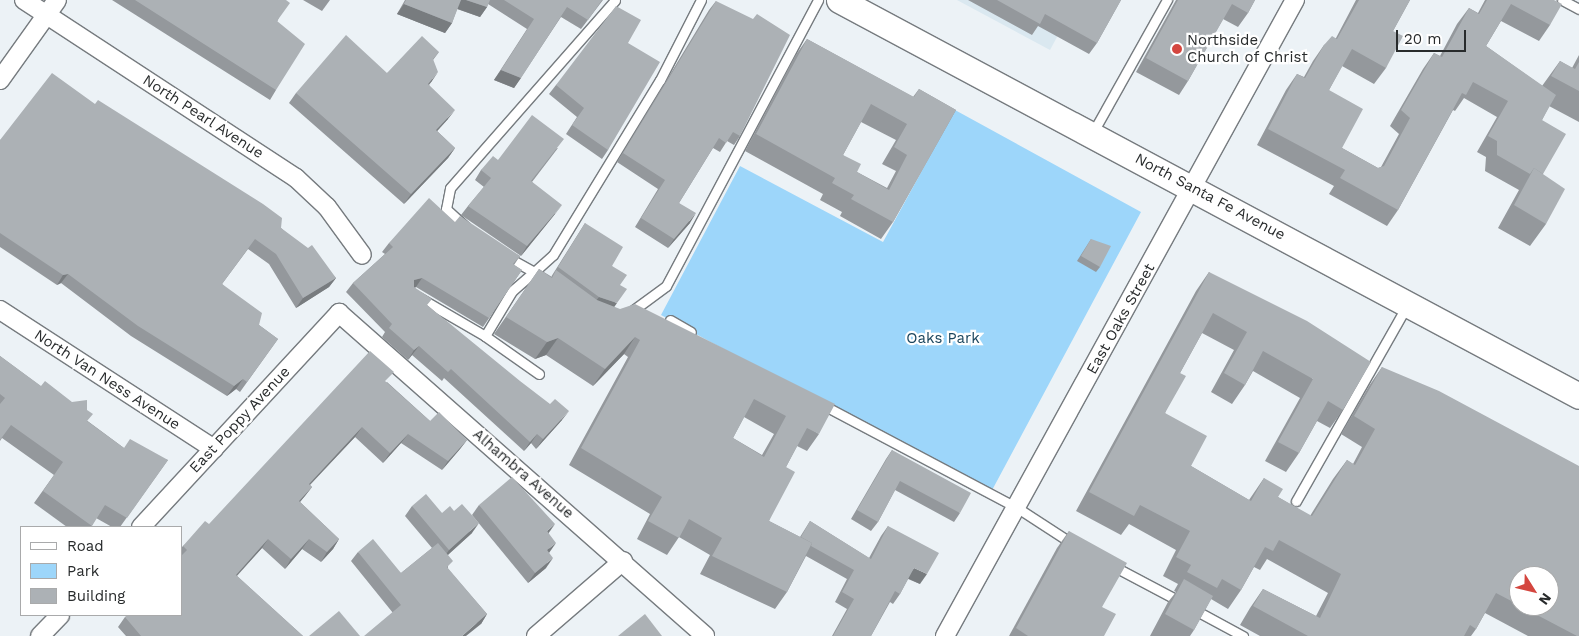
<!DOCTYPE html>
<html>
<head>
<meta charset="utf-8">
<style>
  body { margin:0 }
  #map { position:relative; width:1579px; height:636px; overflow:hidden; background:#ecf2f6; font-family:"Work Sans",sans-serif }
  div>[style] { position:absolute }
  .built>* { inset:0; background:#dae8f0 }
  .green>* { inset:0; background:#9dd6fa }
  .roads { filter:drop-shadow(1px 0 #767b7f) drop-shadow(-1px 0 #767b7f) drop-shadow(0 1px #767b7f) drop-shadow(0 -1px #767b7f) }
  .service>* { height:9px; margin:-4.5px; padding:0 4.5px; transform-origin:4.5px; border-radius:4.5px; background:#fff }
  .minor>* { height:18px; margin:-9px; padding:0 9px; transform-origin:9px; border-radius:9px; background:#fff }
  .secondary>* { height:25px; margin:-12.5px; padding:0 12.5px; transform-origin:12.5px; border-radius:12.5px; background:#fff }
  .wall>* { inset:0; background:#94989c }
  .shaded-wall>* { inset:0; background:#787c7f }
  .building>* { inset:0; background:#acb1b5 }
  .dots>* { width:14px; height:14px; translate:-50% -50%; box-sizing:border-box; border:2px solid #fff; border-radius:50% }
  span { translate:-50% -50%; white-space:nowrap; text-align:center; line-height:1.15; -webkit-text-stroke:4.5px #fff; paint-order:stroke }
  .poi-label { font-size:15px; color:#282b2c }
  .left { translate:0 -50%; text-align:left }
  .street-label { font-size:15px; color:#282b2c }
  .park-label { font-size:15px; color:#1a455d }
  .legend { position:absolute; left:20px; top:526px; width:162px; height:90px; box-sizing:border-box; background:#fff; border:1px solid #a9aaab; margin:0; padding:6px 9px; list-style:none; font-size:15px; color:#282b2c }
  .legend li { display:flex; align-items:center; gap:10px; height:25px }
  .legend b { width:25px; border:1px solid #a9aaab }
  .north { position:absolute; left:1509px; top:566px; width:50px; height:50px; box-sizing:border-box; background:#fff; border:1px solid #a9aaab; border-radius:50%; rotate:126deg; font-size:14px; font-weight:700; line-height:20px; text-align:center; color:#282b2c }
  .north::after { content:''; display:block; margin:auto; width:18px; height:22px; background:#d4463f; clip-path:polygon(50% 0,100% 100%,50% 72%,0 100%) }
  .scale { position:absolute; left:1396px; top:30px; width:70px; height:22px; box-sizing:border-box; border:2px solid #282b2c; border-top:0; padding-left:6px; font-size:15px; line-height:18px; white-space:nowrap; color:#282b2c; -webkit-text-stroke:4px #fff; paint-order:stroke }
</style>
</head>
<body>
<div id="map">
  <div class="built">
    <div style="clip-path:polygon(957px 0,1077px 0,1050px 50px)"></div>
  </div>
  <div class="green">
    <div style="clip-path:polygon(955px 110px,1141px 212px,990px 494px,661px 315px,740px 166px,883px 242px)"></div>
  </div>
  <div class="roads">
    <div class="service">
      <div style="left:1562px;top:0;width:19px;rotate:28deg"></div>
      <div style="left:1092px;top:134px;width:154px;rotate:-60.8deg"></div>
      <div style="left:466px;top:227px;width:27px;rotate:-138deg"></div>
      <div style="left:446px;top:209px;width:21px;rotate:-79deg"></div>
      <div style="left:450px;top:188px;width:250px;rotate:-48.7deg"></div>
      <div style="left:507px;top:257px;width:31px;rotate:29deg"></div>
      <div style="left:534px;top:272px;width:25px;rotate:-42deg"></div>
      <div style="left:553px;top:255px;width:205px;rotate:-58.6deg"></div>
      <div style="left:660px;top:80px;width:90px;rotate:-62.9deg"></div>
      <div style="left:418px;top:297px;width:78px;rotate:30.2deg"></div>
      <div style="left:485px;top:336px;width:52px;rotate:-59deg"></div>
      <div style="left:512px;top:291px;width:29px;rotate:-41deg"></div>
      <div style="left:534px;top:272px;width:4px;rotate:56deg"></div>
      <div style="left:632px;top:311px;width:42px;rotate:-36.3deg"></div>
      <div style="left:666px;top:286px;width:324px;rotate:-62deg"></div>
      <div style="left:670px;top:320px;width:24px;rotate:30deg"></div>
      <div style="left:485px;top:336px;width:66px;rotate:35.1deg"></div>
      <div style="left:823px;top:405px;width:218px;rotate:27.9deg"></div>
      <div style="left:1016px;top:507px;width:68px;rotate:33deg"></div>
      <div style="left:1296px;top:501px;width:224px;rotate:-60.4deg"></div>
      <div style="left:1113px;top:566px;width:77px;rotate:27.9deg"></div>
      <div style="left:1193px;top:609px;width:57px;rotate:28.4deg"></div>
    </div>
    <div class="minor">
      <div style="left:24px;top:0;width:325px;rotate:33.2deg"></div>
      <div style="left:296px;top:178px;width:42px;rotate:43.1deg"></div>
      <div style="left:327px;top:207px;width:59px;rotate:53.9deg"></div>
      <div style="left:0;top:80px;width:98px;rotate:-54.5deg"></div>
      <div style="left:0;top:310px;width:255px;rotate:33deg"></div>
      <div style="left:141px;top:527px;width:292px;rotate:-47.2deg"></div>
      <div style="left:339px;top:313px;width:488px;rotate:41.4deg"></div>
      <div style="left:40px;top:636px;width:29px;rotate:-46deg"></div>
      <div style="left:536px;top:636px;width:115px;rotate:-40.8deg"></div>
      <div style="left:945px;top:636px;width:726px;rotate:-61.18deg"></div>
    </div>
    <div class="secondary">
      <div style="left:839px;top:0;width:839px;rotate:28.15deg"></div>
    </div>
  </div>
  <div class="wall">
    <div style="clip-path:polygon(112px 0,286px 0,277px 22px,276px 90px,270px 100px)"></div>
    <div style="clip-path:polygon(303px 0,330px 0,322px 11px)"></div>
    <div style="clip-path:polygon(405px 0,603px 0,581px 29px,561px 17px,514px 88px,494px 80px,527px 29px,488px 4px,487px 7px,480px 17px,457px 9px,452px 23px,445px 33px,397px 14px)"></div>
    <div style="clip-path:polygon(968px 0,1121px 0,1097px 43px,1089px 54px,1038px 26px,1032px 35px)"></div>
    <div style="clip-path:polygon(1176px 0,1255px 0,1248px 13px,1238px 27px,1223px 19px,1188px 81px,1179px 95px,1136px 72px)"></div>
    <div style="clip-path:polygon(1356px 0,1410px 0,1393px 31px,1386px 68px,1374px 84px,1342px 66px,1329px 90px,1342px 148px,1378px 168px,1381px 167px,1399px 134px,1390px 126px,1423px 69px,1434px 53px,1440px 56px,1457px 24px,1469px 8px,1478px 13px,1485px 0,1554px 0,1550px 25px,1539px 41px,1501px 21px,1486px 46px,1542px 86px,1560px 61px,1572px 68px,1579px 55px,1579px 122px,1549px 106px,1542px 120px,1543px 174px,1546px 224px,1530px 246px,1498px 228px,1519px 190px,1485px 171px,1486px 157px,1477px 152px,1497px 117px,1464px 98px,1455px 111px,1453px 110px,1398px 210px,1387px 226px,1329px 194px,1334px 186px,1257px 145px,1286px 90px,1297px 74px,1304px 77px,1313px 61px,1324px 45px,1336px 38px)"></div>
    <div style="clip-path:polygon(716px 1px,740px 136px,734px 145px,727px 141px,720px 152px,713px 148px,679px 203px,690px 223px,668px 248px,635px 227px,658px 189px,617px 162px,709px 10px)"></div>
    <div style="clip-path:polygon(evenodd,807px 39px,913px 97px,919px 89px,956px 110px,893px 222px,881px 239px,840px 216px,842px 212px,820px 200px,823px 194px,745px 151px,795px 56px,807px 39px,861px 122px,896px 140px,882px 164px,896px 171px,887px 188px,857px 172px,843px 155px,861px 122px)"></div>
    <div style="clip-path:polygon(628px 43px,608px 150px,602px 159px,566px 134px,577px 117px,549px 94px,556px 85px)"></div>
    <div style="clip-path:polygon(439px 52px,433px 60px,432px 81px,429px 85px,448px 119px,437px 131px,455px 148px,448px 158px,404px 204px,289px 103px,296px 93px,387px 73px)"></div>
    <div style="clip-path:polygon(95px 104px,281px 228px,336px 278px,329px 287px,296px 308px,269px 264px,248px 249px,222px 284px,259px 325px,278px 339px,240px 392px,236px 389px,227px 396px,131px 336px,61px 283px,57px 285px,0 247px,0 140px)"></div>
    <div style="clip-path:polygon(558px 148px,532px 182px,555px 214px,521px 256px,461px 215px,468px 206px,484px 187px,475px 180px,481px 170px,498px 160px)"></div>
    <div style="clip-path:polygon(455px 222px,520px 256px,514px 265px,522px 270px,483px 327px,416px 287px,415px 288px,427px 305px,562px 420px,536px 449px,531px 443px,524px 451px,444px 378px,442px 381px,412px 355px,408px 360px,382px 337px,385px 332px,346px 292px,353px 283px,385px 254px,382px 252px,389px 243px)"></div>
    <div style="clip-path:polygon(evenodd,585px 223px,612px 266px,620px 285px,614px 307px,819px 434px,807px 451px,797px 446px,786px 467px,769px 521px,800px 537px,810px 521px,869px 558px,881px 536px,888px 526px,920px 584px,908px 579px,900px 594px,893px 604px,890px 602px,871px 636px,832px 636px,847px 609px,835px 602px,847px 579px,806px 556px,787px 592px,775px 609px,700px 574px,710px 555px,679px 537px,667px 555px,637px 539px,650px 514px,569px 465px,628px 357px,624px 354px,593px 386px,546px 355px,535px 359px,494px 334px,539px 269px,552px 277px,551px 277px,585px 223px,744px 417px,774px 434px,762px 455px,733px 438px,744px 417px)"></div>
    <div style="clip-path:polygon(1091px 239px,1100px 267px,1096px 272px,1077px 261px)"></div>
    <div style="clip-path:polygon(evenodd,1209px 272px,1343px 410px,1330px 428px,1317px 421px,1299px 453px,1286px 472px,1265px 461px,1300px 398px,1253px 371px,1245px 385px,1232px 404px,1211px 392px,1234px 350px,1202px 333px,1180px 373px,1165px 413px,1191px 466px,1249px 500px,1264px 478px,1278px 497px,1310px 516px,1333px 479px,1347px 460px,1353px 464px,1362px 447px,1341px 434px,1369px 386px,1382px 367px,1579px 636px,1528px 636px,1485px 613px,1476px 629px,1471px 636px,1260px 636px,1240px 625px,1250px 608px,1263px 589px,1316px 616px,1328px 593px,1267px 559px,1260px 570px,1254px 567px,1241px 590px,1228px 609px,1211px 599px,1194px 630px,1190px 636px,1150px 636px,1168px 602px,1176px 592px,1174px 591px,1178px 584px,1163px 576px,1176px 550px,1129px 524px,1121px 535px,1076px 511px,1196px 291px,1209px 272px,1519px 576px,1549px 606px,1519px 606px,1519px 576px)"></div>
    <div style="clip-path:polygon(0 356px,124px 448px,168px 460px,120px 527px,112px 527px,96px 518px,91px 527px,67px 527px,34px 503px,54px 475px,2px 438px,0 441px)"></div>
    <div style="clip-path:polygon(387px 382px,430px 421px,467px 440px,460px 449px,442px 470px,401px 443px,383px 463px,355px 437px,310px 485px,312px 487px,300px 502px,339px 539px,333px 549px,321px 562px,302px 549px,285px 569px,262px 548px,237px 576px,303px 636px,126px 636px,118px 627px,125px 617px,181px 615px,181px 548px,183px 546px)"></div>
    <div style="clip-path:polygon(892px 450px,960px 513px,954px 522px,895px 490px,878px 522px,871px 531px,851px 519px,886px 459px)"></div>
    <div style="clip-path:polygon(479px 505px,549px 534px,549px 553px,546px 568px,528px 583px,472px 515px)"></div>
    <div style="clip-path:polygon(412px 506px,442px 513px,472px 533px,448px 555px,448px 569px,487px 614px,481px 624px,393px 613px,351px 561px,358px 552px,401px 573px,432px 548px,405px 516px)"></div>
    <div style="clip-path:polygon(1069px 531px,1102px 607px,1104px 636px,1009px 636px,1057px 548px)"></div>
  </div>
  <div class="shaded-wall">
    <div style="clip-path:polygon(461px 0,466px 0,487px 7px,480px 17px,455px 8px)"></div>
    <div style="clip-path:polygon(404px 4px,452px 23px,445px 33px,397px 14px)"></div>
    <div style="clip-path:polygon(501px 70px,521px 78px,514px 88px,494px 80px)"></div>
    <div style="clip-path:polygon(438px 72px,432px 81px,421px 93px,428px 84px)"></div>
    <div style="clip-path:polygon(455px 110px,448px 119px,429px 140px,436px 130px)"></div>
    <div style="clip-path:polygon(455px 148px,448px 158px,404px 204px,411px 194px)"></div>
    <div style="clip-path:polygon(562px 205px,555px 214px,521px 256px,527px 246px)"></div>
    <div style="clip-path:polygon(696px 213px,690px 223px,668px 248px,674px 239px)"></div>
    <div style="clip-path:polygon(68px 274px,61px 283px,57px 285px,63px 275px)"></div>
    <div style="clip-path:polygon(336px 278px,329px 287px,296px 308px,303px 298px)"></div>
    <div style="clip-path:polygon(422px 278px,416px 287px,408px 289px,414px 280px)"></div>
    <div style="clip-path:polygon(599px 297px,617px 303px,610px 313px,592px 306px)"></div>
    <div style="clip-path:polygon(635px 337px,624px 354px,593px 386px,605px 369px)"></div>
    <div style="clip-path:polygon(558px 338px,546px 355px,535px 359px,547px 342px)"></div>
    <div style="clip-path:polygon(419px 346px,412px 355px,408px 360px,414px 350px)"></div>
    <div style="clip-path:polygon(243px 379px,236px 389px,227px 396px,234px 386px)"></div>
    <div style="clip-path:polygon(569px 411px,562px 420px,536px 449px,543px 439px)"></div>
    <div style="clip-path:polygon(362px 427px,355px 437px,302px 493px,309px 484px)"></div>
    <div style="clip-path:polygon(408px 434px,401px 443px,383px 463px,390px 453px)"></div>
    <div style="clip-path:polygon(537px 434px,531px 443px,524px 451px,530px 442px)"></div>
    <div style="clip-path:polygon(467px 440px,460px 449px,442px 470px,448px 461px)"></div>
    <div style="clip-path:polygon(312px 487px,305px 496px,292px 511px,299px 501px)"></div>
    <div style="clip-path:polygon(479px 523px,472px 533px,442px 560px,449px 550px)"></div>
    <div style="clip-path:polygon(555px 524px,548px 534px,547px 531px)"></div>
    <div style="clip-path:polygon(268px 539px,262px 548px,229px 584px,236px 575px)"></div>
    <div style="clip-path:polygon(309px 539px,302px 549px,285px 569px,291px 559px)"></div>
    <div style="clip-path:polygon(339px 539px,333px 549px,321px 562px,327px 552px)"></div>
    <div style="clip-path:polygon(556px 543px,549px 553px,547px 550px)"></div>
    <div style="clip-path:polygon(553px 558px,546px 568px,528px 583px,535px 573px)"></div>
    <div style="clip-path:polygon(914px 568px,927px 574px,920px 584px,907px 578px)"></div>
    <div style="clip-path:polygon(487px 614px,481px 624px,466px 636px,462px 636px)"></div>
  </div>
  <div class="building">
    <div style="clip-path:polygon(135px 0,286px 0,290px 3px,277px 21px,305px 44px,276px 90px)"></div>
    <div style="clip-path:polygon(406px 0,461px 0,452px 23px,404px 4px)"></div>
    <div style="clip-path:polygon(466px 0,490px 0,487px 7px)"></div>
    <div style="clip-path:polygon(504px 0,602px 0,588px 20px,567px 7px,521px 78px,501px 70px,534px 19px)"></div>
    <div style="clip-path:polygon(997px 0,1121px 0,1097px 43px,1045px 14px,1040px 24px)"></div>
    <div style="clip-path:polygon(1178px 0,1255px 0,1248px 13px,1232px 4px,1188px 81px,1146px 58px)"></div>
    <div style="clip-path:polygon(1359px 0,1410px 0,1393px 31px,1403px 36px,1386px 68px,1352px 49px,1329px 90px,1363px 109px,1342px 148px,1378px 168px,1384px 166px,1410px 118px,1401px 110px,1434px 53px,1442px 57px,1469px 8px,1479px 14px,1487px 0,1554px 0,1562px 4px,1550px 25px,1511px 4px,1486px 46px,1556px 95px,1542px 120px,1566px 134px,1543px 174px,1534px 168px,1530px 174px,1497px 155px,1497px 141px,1488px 136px,1508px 101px,1473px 82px,1466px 95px,1462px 93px,1398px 210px,1340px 178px,1345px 170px,1268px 129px,1297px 74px,1305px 78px,1324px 45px,1332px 36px,1337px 39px)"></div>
    <div style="clip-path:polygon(716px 1px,753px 19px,757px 14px,790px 35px,740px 136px,733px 132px,726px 143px,719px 138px,679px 203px,696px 213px,674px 239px,641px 218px,665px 180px,623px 153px)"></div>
    <div style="clip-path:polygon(616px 6px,641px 20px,628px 43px,660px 62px,608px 150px,572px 125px,584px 108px,556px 85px)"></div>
    <div style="clip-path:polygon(346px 35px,387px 73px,422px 36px,439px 52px,433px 59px,438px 72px,428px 84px,455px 110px,436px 130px,455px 148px,411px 194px,296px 93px)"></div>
    <div style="clip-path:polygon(evenodd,807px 39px,914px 97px,919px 89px,956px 110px,893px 222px,851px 199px,854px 195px,832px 183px,835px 178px,756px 134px,807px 39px,871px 104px,907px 124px,894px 147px,907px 155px,889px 190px,857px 172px,861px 164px,843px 155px,871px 104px)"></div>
    <div style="clip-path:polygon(1560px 61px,1575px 69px,1579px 62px,1579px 91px,1551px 76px)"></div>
    <div style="clip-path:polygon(52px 73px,95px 104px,98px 100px,263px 204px,282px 218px,281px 228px,308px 248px,312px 245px,336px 278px,303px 298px,276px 254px,255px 239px,222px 284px,262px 313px,259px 325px,278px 339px,247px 382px,243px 379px,234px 386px,138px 326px,68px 274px,63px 275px,0 233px,0 140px)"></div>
    <div style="clip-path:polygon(532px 115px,564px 139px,531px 181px,562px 205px,527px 246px,468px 206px,491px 178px,481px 170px,493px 156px,498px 160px)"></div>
    <div style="clip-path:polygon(1534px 168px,1565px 189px,1546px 224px,1514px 205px)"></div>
    <div style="clip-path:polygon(429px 198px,455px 222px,460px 216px,520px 256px,513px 264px,522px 270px,489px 318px,422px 278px,414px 280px,414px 287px,432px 299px,427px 305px,520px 381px,550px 404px,555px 399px,569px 411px,543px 439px,537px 434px,530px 442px,451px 369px,448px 372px,419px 346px,414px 350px,389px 328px,392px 324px,353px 283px,393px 247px,389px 243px)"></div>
    <div style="clip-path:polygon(585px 223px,623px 247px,612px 266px,627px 275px,620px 285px,627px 289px,617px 303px,599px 297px,558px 267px)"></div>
    <div style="clip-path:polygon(1091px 239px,1111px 246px,1100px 267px,1081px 256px)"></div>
    <div style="clip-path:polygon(evenodd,539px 269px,552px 278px,556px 270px,597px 300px,620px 309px,635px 304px,835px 404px,819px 434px,807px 428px,786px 467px,795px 472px,769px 521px,812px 543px,787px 592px,712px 556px,722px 538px,689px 519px,679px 538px,648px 521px,662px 497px,581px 448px,640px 340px,635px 337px,605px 369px,558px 338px,547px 342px,506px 317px,539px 269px,754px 399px,786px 416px,764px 457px,733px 438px,754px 399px)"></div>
    <div style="clip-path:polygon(1209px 272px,1307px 321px,1371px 362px,1343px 410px,1328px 401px,1299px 453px,1278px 442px,1313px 379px,1263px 351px,1245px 385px,1224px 373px,1247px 332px,1213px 313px,1180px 373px,1186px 376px,1165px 413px,1207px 436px,1191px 466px,1251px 501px,1264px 478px,1283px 489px,1278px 497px,1312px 516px,1347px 460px,1355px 465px,1375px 429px,1354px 416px,1382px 367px,1439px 391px,1579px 466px,1579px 636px,1577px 636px,1520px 606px,1549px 606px,1549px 576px,1519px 576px,1519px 605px,1496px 593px,1476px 629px,1470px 625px,1464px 636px,1308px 636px,1253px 606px,1263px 589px,1320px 618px,1341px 574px,1279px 540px,1273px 551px,1265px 547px,1241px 590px,1222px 579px,1217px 588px,1187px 572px,1191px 565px,1176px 557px,1190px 531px,1140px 505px,1134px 516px,1089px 492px)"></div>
    <div style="clip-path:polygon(370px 351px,394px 372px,385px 381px,430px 421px,439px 412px,467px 440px,448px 461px,408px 434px,390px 453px,362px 427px,309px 484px,312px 487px,299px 501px,339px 539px,327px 552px,309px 539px,291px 559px,268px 539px,236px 575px,303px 636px,141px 636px,125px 617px,127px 615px,181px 615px,181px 556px,187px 550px,183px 546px,205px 521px,209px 524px)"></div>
    <div style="clip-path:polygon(0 356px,41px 386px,45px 381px,72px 402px,87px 400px,87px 410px,93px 414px,87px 421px,124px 448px,130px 439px,168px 460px,127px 518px,105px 505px,92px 526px,43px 491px,63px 462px,11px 425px,0 440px,0 404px,5px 398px,0 394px)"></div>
    <div style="clip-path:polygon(892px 450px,971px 493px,960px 513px,900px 481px,878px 522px,857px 510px)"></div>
    <div style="clip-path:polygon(512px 477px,555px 524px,547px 531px,556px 543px,547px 550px,553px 558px,535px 573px,479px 505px)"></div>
    <div style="clip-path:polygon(426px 494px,442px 513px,450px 506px,454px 511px,462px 504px,479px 523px,449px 550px,412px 506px)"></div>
    <div style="clip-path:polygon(810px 521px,871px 559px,888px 526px,939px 553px,927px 574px,914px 568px,900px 594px,895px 591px,871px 636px,833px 636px,854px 599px,842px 592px,854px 570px,811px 546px,812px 543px,801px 537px)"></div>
    <div style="clip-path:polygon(1069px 531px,1127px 563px,1102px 607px,1116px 614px,1104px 636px,1028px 636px,1016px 628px)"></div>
    <div style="clip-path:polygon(373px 539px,401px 573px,438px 543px,453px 561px,447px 567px,487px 614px,462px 636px,364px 636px,401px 605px,358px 552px)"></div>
    <div style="clip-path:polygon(1184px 579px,1213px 596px,1194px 630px,1165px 614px)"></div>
    <div style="clip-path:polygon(339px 611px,360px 636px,309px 636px)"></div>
    <div style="clip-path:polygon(645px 614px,662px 636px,618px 636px)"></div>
  </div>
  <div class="dots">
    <div style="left:1177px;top:49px;background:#d4463f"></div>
  </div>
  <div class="poi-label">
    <span class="left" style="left:1187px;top:49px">Northside<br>Church of Christ</span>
  </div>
  <div class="street-label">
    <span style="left:203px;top:117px;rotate:33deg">North Pearl Avenue</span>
    <span style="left:1210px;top:197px;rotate:28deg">North Santa Fe Avenue</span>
    <span style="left:1121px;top:319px;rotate:-61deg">East Oaks Street</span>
    <span style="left:107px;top:380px;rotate:33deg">North Van Ness Avenue</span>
    <span style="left:240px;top:420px;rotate:-47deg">East Poppy Avenue</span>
    <span style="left:523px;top:474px;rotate:41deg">Alhambra Avenue</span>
  </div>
  <div class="park-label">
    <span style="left:943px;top:339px">Oaks Park</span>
  </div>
  <ul class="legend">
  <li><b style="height:6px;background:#fff"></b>Road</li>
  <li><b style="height:14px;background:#9dd6fa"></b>Park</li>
  <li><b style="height:14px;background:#acb1b5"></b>Building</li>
  </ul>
  <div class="north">N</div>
  <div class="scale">20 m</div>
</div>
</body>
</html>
